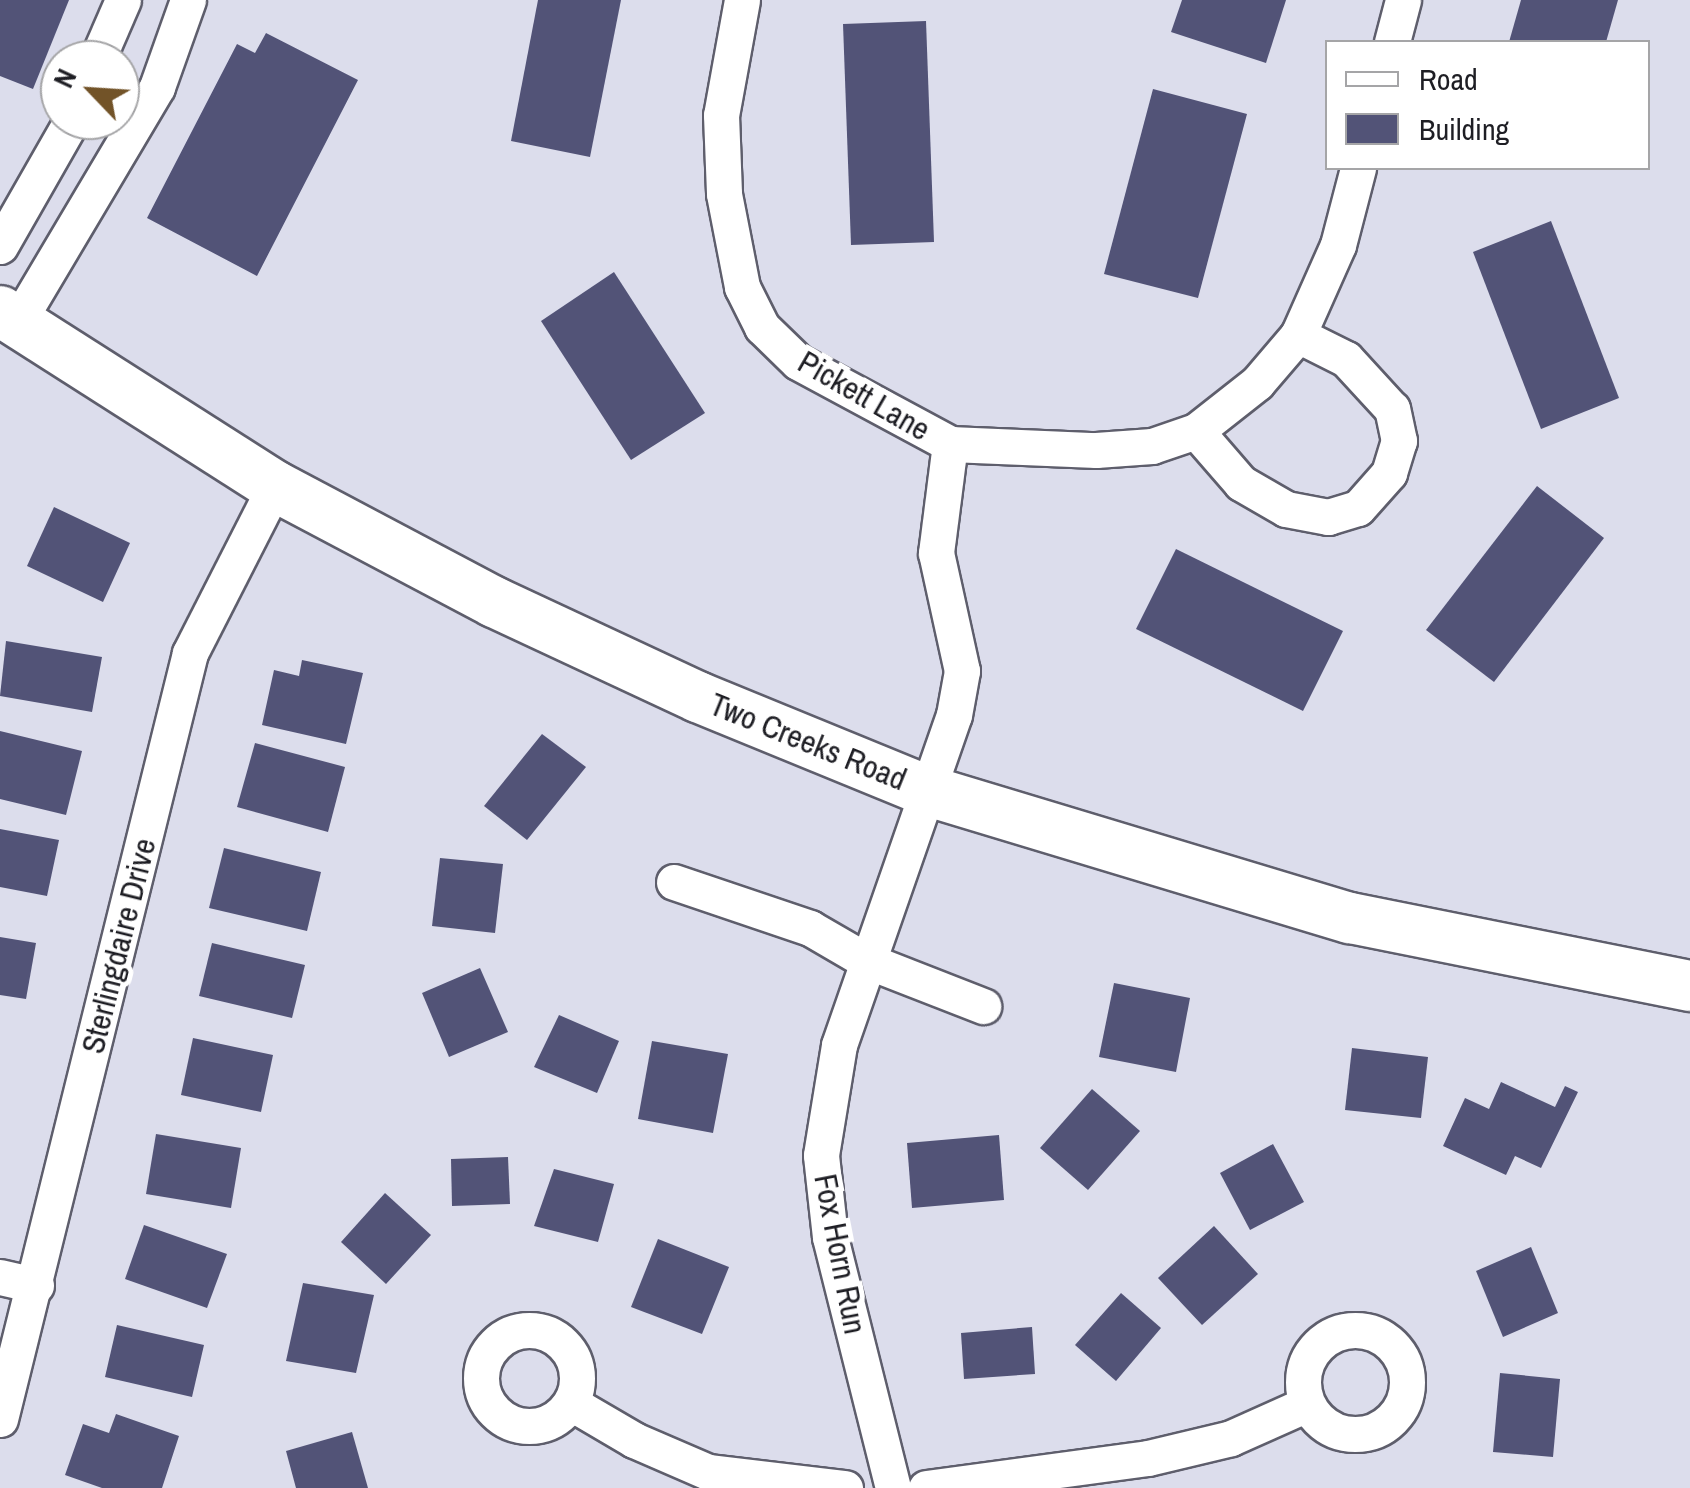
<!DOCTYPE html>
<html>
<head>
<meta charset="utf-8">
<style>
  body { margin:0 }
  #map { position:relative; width:1690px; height:1488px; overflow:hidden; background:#dcddec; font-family:"Archivo Narrow",sans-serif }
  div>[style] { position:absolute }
  .building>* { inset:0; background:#525377 }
  .roads { filter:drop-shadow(2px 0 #5e5e6c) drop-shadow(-2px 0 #5e5e6c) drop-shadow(0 2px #5e5e6c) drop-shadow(0 -2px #5e5e6c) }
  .street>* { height:35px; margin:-17.5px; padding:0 17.5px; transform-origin:17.5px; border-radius:17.5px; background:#fff }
  .street>.ring { margin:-17.5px; padding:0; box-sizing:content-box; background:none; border:35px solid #fff; border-radius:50% }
  .secondary>* { height:50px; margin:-25px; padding:0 25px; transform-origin:25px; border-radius:25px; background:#fff }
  span { translate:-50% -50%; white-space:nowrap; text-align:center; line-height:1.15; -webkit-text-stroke:10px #fff; paint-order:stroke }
  .street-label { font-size:32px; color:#1e1e24 }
  .legend { position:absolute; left:1325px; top:40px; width:325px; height:130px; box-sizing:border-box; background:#fff; border:2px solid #a5a5a7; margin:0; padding:12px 18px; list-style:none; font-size:30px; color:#1e1e24 }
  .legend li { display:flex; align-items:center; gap:20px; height:50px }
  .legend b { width:50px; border:2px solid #a5a5a7 }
  .north { position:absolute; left:40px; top:40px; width:100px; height:100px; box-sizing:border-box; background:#fff; border:2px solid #a5a5a7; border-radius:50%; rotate:295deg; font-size:28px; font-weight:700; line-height:40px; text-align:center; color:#1e1e24 }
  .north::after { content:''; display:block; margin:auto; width:35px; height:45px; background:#725328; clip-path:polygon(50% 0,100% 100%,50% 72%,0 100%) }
</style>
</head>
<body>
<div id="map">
  <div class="building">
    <div style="clip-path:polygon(0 0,69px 0,33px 89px,0 76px)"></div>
    <div style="clip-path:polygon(538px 0,621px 0,590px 157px,511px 141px)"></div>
    <div style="clip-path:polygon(1182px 0,1286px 0,1266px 63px,1171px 32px)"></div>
    <div style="clip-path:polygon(1521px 0,1618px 0,1606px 42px,1509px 42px)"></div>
    <div style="clip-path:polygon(926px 21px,934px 242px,851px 245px,843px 24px)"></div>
    <div style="clip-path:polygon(266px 33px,358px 80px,257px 276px,147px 218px,237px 44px,255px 53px)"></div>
    <div style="clip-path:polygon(1153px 89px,1247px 114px,1198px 298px,1104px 274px)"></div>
    <div style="clip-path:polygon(1551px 221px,1619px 398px,1541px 429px,1473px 252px)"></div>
    <div style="clip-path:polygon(614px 272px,705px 413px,631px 460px,541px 321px)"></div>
    <div style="clip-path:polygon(1537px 486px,1604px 538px,1494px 682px,1426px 630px)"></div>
    <div style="clip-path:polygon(54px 507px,130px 543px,103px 602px,27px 566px)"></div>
    <div style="clip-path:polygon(1176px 549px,1343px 631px,1303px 711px,1136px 629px)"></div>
    <div style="clip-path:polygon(6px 641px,102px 657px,92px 712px,0 696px)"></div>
    <div style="clip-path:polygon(302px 660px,363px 673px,346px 744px,262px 725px,274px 670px,299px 676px)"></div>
    <div style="clip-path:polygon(0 731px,82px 751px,66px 815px,0 799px)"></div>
    <div style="clip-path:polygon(542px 734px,586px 767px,527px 840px,484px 806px)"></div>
    <div style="clip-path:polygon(255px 743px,345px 767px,328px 832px,237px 807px)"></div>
    <div style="clip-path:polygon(0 829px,59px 840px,47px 896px,0 887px)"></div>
    <div style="clip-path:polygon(224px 848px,321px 872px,307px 931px,209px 908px)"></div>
    <div style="clip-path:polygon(440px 858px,503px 864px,495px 933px,432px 926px)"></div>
    <div style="clip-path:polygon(0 937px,36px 943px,26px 999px,0 995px)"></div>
    <div style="clip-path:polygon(212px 943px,305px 965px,292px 1018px,199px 996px)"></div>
    <div style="clip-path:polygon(480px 968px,508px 1032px,449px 1057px,422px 993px)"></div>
    <div style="clip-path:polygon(1114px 983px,1190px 998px,1176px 1072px,1099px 1057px)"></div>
    <div style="clip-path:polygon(559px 1015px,619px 1041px,597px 1093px,534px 1067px)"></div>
    <div style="clip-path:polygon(193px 1038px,273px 1055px,261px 1112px,181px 1095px)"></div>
    <div style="clip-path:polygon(652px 1041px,728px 1054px,713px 1133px,638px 1119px)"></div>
    <div style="clip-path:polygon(1352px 1048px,1428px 1057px,1421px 1118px,1345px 1110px)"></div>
    <div style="clip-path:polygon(1501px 1082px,1555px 1107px,1565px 1086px,1578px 1092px,1541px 1168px,1515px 1156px,1506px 1175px,1443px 1146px,1465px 1098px,1489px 1109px)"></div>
    <div style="clip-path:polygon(1092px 1089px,1140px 1131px,1088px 1190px,1040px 1148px)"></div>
    <div style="clip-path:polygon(156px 1134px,241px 1148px,231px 1208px,146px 1194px)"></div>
    <div style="clip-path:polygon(999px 1135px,1004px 1200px,912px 1208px,907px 1143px)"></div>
    <div style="clip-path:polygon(1273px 1144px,1304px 1202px,1250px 1230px,1220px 1173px)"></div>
    <div style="clip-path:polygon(508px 1157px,510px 1204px,452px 1206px,451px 1159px)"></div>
    <div style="clip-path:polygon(554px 1169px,614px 1184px,598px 1242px,534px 1226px)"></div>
    <div style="clip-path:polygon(385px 1193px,431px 1235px,386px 1284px,341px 1242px)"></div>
    <div style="clip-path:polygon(144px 1225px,227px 1254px,207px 1308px,125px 1279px)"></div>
    <div style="clip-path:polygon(1214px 1226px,1258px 1274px,1202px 1325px,1158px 1278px)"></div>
    <div style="clip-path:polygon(658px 1239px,729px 1267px,702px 1334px,631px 1307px)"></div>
    <div style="clip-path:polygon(1531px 1247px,1558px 1313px,1503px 1337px,1476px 1271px)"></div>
    <div style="clip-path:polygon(303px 1283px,374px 1295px,356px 1373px,286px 1361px)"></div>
    <div style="clip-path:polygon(1121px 1293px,1161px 1328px,1116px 1381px,1075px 1345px)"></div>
    <div style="clip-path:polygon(117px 1325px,204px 1345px,192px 1397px,105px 1377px)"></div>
    <div style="clip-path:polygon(1032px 1327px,1035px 1374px,964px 1379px,961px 1333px)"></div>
    <div style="clip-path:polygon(1500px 1373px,1560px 1379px,1553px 1457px,1493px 1452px)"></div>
    <div style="clip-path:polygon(116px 1414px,179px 1436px,162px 1488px,102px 1488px,65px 1475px,83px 1424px,109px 1433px)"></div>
    <div style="clip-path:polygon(352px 1432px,368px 1488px,296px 1488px,286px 1451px)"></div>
  </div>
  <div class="roads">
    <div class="street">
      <div style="left:742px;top:0;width:117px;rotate:100.3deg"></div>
      <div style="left:721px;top:115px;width:79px;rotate:87.8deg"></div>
      <div style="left:724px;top:194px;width:95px;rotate:79deg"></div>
      <div style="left:742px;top:287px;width:45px;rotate:63.4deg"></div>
      <div style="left:762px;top:327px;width:50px;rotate:44.2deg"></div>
      <div style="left:798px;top:362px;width:173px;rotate:28.3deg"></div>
      <div style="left:950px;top:444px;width:146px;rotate:2.4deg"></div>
      <div style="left:1096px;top:450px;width:56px;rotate:-4.1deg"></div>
      <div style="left:1152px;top:446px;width:46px;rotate:-18.8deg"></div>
      <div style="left:1196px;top:431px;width:78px;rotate:-38.2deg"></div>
      <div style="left:1257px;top:383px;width:63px;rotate:-49.5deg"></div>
      <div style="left:1298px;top:335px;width:98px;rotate:-66deg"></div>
      <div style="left:1338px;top:245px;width:80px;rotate:-75.4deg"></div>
      <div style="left:1392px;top:42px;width:43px;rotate:-75.3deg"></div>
      <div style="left:97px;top:60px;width:65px;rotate:-66.6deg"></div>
      <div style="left:0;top:246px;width:145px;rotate:-60.3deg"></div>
      <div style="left:17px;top:323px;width:274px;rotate:-59.3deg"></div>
      <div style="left:157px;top:87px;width:92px;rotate:-70.4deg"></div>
      <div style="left:1196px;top:431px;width:69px;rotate:49.1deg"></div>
      <div style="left:1241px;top:483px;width:52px;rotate:30deg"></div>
      <div style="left:1286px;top:509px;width:43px;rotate:10.8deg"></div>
      <div style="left:1328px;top:517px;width:31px;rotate:-17deg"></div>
      <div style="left:1358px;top:508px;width:47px;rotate:-48.5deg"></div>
      <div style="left:1389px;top:473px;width:34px;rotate:-73deg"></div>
      <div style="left:1399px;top:441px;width:33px;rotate:-102deg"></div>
      <div style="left:1392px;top:409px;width:68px;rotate:-132.6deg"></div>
      <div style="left:1346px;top:359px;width:54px;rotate:-153.4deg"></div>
      <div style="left:674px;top:882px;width:144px;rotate:18.7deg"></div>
      <div style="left:810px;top:928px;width:64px;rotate:30.2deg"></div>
      <div style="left:865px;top:960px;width:127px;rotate:21.3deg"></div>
      <div style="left:0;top:1277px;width:37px;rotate:13deg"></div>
      <div class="ring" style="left:1303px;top:1330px;width:69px;height:69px"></div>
      <div class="ring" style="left:481px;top:1330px;width:61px;height:61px"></div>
      <div style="left:571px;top:1403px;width:73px;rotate:30.4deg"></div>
      <div style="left:634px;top:1440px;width:81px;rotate:23.4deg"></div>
      <div style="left:708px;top:1472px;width:138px;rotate:6.7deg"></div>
      <div style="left:0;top:1419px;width:789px;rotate:-76.07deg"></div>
      <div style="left:190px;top:653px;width:187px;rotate:-63deg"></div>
      <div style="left:893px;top:1488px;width:259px;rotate:-104.1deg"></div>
      <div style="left:830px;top:1237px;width:82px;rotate:-96.3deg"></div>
      <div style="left:821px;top:1155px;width:111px;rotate:-80.7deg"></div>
      <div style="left:839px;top:1045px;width:349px;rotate:-70.8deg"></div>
      <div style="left:954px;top:715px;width:45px;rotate:-79.7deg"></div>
      <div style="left:962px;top:671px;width:121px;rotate:-102.4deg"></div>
      <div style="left:936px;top:553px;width:110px;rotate:-82.7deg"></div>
      <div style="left:926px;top:1488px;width:224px;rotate:-7.7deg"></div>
      <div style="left:1148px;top:1458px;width:85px;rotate:-13.5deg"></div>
      <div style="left:1231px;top:1438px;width:83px;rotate:-24.1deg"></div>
    </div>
    <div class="secondary">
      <div style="left:0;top:311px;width:326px;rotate:32.5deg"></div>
      <div style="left:275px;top:486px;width:248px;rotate:27.9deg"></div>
      <div style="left:494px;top:602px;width:225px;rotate:25deg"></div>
      <div style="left:698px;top:697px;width:245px;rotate:22.3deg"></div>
      <div style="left:925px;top:790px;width:444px;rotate:16.8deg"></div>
      <div style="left:1350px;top:918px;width:347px;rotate:11.3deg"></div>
    </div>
  </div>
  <div class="street-label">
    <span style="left:864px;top:396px;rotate:30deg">Pickett Lane</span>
    <span style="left:808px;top:742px;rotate:22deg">Two Creeks Road</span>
    <span style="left:119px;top:946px;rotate:-76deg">Sterlingdaire Drive</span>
    <span style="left:840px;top:1254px;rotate:79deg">Fox Horn Run</span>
  </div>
  <ul class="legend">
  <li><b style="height:12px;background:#fff"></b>Road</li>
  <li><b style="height:28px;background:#525377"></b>Building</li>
  </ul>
  <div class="north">N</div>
</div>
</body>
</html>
